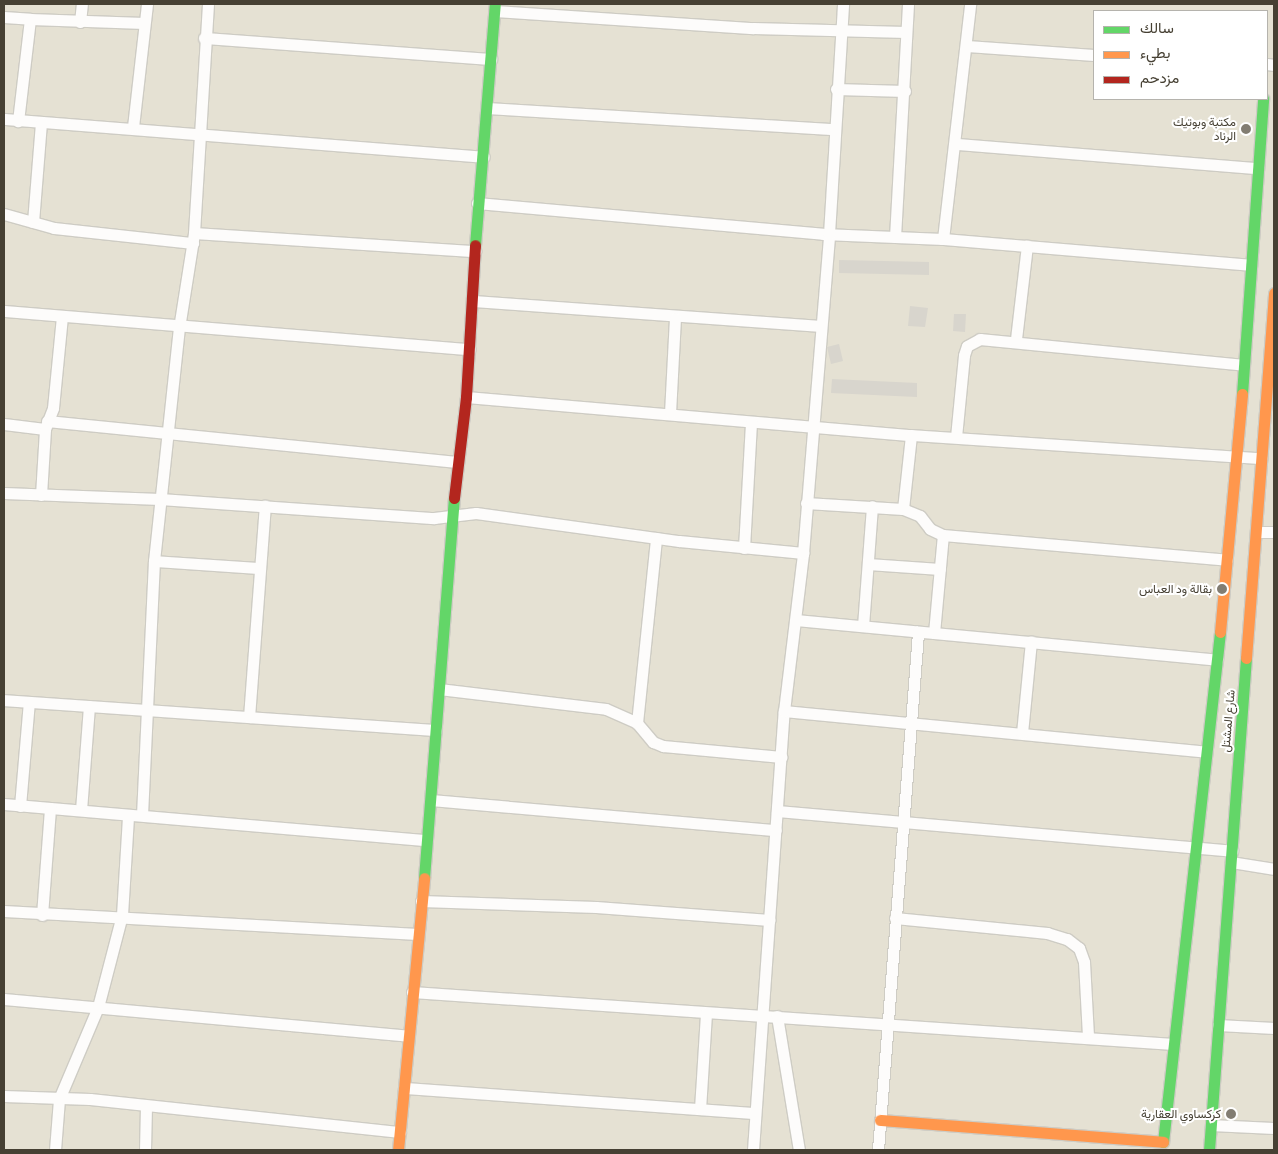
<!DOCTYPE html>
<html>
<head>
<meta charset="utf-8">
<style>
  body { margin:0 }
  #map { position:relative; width:1278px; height:1154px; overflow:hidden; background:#f0eee6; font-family:"PT Sans Narrow",Vazirmatn,sans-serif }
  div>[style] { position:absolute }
  .residential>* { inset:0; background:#e5e1d3 }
  .building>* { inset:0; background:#d8d5cd }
  .roads { filter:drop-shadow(1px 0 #ceccc4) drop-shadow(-1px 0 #ceccc4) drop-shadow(0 1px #ceccc4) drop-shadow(0 -1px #ceccc4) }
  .street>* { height:11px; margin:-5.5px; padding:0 5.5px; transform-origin:5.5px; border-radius:5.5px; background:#fdfcfb }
  .fast>* { height:11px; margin:-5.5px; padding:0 5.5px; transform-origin:5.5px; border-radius:5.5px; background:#63d668 }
  .slow>* { height:11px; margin:-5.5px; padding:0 5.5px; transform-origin:5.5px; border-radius:5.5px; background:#ff974d }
  .jam>* { height:11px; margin:-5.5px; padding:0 5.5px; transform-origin:5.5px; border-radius:5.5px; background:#b3261e }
  .dots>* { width:14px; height:14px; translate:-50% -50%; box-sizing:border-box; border:2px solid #fff; border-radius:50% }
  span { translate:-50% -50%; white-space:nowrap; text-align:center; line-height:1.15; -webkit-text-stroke:4px #fff; paint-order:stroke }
  .poi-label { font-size:12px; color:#464033 }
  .right { translate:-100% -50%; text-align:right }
  .street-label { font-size:12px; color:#464033 }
  .frame { position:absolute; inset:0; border:5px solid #464033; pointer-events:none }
  .legend { position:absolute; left:1093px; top:10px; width:175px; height:90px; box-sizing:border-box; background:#fff; border:1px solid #b5b3ad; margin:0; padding:6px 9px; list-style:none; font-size:15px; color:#464033 }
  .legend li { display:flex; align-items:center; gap:10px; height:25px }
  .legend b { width:25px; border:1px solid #b5b3ad }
</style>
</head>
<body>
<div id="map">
  <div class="residential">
    <div style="clip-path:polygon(evenodd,4px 4px,1274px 4px,1274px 1150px,4px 1150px,4px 4px,1094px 11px,1267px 11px,1267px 99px,1094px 99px,1094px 11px)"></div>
  </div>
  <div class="building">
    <div style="clip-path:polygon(839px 260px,929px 262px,929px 275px,839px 273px)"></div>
    <div style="clip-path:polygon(910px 306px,928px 308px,925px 327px,908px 326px)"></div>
    <div style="clip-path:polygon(954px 314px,966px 314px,965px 332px,953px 331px)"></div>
    <div style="clip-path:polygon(839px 344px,843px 361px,831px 364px,827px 347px)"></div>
    <div style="clip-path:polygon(832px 379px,917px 383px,917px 397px,831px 393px)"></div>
  </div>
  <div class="roads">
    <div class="street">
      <div style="left:495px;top:11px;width:259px;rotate:3.8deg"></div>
      <div style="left:753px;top:28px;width:153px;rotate:1.5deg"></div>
      <div style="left:4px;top:17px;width:26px;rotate:4deg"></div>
      <div style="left:30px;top:19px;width:103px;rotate:96.7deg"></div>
      <div style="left:30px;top:19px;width:114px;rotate:2deg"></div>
      <div style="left:80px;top:22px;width:18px;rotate:-84deg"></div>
      <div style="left:204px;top:38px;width:288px;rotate:4.2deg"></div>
      <div style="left:967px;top:46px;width:127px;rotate:4.1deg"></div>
      <div style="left:1267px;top:64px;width:7px;rotate:8deg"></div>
      <div style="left:836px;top:89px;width:69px;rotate:1.7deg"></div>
      <div style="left:487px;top:108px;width:348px;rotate:3.5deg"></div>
      <div style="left:4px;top:119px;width:481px;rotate:4.5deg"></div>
      <div style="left:133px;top:127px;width:124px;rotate:-83.5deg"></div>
      <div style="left:957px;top:144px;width:302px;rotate:4.6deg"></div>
      <div style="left:477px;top:203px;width:347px;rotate:5.1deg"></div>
      <div style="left:823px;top:234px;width:120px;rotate:2.4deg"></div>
      <div style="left:943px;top:239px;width:308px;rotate:4.8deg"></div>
      <div style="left:4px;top:214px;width:52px;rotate:15.6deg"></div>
      <div style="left:54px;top:228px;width:140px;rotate:6.2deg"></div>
      <div style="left:33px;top:222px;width:100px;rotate:-85.4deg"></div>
      <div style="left:194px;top:233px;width:282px;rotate:3.7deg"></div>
      <div style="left:895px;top:237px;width:233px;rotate:-86.8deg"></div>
      <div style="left:943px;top:239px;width:237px;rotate:-83.4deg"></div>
      <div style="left:472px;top:301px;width:348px;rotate:4.1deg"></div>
      <div style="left:4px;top:311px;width:467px;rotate:4.7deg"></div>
      <div style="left:1016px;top:339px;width:94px;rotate:-83.3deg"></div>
      <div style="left:466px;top:397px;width:447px;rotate:4.9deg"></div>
      <div style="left:911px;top:435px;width:351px;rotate:3.8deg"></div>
      <div style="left:670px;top:413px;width:95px;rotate:-87deg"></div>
      <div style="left:47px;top:421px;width:412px;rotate:5.7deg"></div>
      <div style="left:4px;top:424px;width:41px;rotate:7deg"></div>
      <div style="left:956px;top:437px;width:82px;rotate:-84.4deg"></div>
      <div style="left:964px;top:355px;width:9px;rotate:-72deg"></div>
      <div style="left:967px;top:346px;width:15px;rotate:-28deg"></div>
      <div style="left:980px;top:339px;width:265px;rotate:5.6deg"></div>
      <div style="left:4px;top:493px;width:156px;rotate:2.2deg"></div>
      <div style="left:160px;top:499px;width:275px;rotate:4deg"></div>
      <div style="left:434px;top:518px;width:42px;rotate:-6.8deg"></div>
      <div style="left:476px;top:513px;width:205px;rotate:7.9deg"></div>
      <div style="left:679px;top:541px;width:125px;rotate:5.5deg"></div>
      <div style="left:41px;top:495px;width:66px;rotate:-86.5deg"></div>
      <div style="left:45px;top:429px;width:22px;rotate:-69deg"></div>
      <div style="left:53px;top:408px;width:92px;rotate:-84.4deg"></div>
      <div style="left:806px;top:503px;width:97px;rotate:3.5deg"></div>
      <div style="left:903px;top:509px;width:18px;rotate:22deg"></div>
      <div style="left:920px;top:516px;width:16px;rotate:52deg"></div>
      <div style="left:930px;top:529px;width:14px;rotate:25deg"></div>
      <div style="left:943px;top:535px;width:285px;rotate:5deg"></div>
      <div style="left:903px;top:509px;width:74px;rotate:-83.8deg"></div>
      <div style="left:1258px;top:532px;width:16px"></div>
      <div style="left:744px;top:548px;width:126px;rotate:-86.8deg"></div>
      <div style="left:154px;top:561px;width:106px;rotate:3.8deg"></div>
      <div style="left:868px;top:564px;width:72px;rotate:4deg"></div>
      <div style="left:796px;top:620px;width:423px;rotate:5.4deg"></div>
      <div style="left:863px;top:626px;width:120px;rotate:-85.7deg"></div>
      <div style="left:934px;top:633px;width:98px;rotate:-84.8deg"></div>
      <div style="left:439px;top:689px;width:168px;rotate:6.8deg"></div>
      <div style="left:606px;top:709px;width:34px;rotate:24deg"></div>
      <div style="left:637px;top:723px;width:25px;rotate:50deg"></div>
      <div style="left:653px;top:742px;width:11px;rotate:22deg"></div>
      <div style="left:663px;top:746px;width:119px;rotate:5.3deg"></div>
      <div style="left:4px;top:700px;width:433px;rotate:4deg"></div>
      <div style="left:784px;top:711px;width:424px;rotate:5.5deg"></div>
      <div style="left:249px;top:717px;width:212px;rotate:-85.7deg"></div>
      <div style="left:637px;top:723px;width:186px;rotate:-84.1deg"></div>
      <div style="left:1022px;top:733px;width:92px;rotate:-84.4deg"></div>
      <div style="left:431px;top:800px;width:346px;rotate:5deg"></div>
      <div style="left:4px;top:804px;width:424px;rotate:4.9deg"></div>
      <div style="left:20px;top:806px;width:104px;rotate:-85.1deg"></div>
      <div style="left:81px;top:810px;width:104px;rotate:-85.6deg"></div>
      <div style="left:777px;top:811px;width:457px;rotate:5deg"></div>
      <div style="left:142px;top:815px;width:254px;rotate:-87.3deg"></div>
      <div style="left:154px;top:561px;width:234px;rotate:-83.9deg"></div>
      <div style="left:179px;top:328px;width:96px;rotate:-81deg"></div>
      <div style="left:194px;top:233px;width:229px;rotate:-86.5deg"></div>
      <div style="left:1231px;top:862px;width:44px;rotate:9.2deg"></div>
      <div style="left:421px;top:901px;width:175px;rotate:2deg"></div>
      <div style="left:596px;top:907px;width:174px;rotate:4.3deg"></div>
      <div style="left:4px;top:911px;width:414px;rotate:3.2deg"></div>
      <div style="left:42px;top:915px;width:107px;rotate:-85.7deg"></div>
      <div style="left:895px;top:918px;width:153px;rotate:5.6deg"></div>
      <div style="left:1047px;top:933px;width:21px;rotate:17deg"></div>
      <div style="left:1067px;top:939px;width:15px;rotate:37deg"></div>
      <div style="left:1079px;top:948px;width:15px;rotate:70deg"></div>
      <div style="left:1084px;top:962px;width:75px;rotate:86.9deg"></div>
      <div style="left:412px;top:992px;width:763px;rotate:3.91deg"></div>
      <div style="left:4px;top:999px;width:406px;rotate:5.2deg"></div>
      <div style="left:777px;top:1016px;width:136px;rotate:80.7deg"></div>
      <div style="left:1218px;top:1025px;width:56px;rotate:3.1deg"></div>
      <div style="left:404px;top:1088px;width:351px;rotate:4.1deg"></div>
      <div style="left:4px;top:1096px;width:86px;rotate:2deg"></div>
      <div style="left:90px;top:1099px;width:312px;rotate:6.1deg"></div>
      <div style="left:700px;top:1109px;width:96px;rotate:-86.4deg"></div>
      <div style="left:1211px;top:1125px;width:63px;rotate:2.7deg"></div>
      <div style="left:55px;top:1150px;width:51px;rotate:-85.5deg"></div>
      <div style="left:59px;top:1099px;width:100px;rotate:-67deg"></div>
      <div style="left:98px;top:1007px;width:95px;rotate:-75.4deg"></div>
      <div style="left:122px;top:915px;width:99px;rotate:-86.5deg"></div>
      <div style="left:145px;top:1150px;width:44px;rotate:-88.7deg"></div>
      <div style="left:753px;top:1150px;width:440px;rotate:-86deg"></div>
      <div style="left:784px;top:711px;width:159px;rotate:-83.1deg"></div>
      <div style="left:803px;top:553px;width:320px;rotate:-85.3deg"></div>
      <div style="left:829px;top:234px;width:230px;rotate:-86.5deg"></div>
      <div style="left:878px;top:1150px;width:520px;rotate:-85.58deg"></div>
    </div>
    <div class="fast">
      <div style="left:475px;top:245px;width:242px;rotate:-85.3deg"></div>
      <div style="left:1242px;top:394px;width:296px;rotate:-85.9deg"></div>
      <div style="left:424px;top:878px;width:381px;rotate:-85.5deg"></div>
      <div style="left:1163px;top:1142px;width:513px;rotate:-83.62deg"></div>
      <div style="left:1209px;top:1150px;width:493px;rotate:-85.7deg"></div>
    </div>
    <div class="slow">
      <div style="left:1220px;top:632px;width:239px;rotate:-84.7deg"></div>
      <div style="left:1246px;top:658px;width:366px;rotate:-85.6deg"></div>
      <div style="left:880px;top:1120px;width:284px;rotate:4.4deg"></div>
      <div style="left:398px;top:1150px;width:273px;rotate:-84.5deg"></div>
    </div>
    <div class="jam">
      <div style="left:454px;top:498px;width:102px;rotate:-83.2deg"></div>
      <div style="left:466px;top:397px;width:152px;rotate:-86.6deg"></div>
    </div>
  </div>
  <div class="dots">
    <div style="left:1246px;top:129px;background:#827d72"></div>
    <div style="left:1222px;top:589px;background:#827d72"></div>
    <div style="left:1231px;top:1114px;background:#827d72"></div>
  </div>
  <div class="poi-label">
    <span class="right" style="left:1236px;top:129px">مكتبة وبوتيك<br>الرناد</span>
    <span class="right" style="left:1212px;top:589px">بقالة ود العباس</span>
    <span class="right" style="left:1221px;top:1114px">كركساوي العقارية</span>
  </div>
  <div class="street-label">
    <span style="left:1228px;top:721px;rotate:-85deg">شارع المشتل</span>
  </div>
  <div class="frame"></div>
  <ul class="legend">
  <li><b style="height:6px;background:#63d668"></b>سالك</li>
  <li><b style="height:6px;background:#ff974d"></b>بطيء</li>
  <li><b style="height:6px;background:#b3261e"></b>مزدحم</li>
  </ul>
</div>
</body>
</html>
